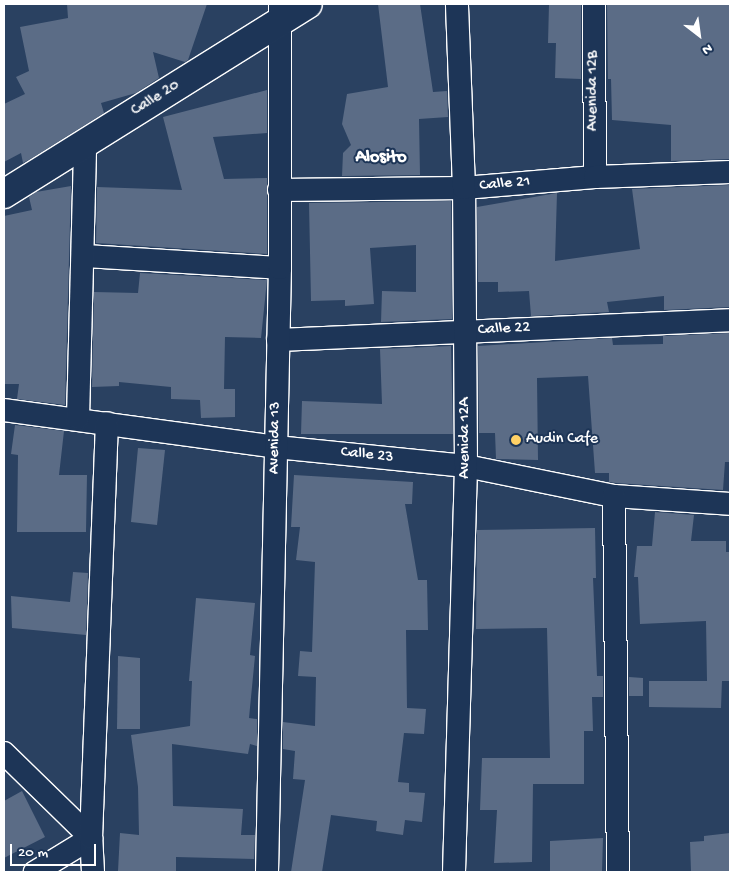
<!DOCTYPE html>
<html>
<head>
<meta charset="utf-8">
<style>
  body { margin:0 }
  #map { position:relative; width:734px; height:876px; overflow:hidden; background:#2a4161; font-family:"Gochi Hand",sans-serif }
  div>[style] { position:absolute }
  .building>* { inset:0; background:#5b6c86 }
  .roads { filter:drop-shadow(1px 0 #fff) drop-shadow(-1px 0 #fff) drop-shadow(0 1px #fff) drop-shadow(0 -1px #fff) }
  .street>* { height:22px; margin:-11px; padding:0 11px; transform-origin:11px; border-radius:11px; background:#1d3557 }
  .secondary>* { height:28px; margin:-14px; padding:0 14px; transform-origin:14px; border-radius:14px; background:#1d3557 }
  .dots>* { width:14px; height:14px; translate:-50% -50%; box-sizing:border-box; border:2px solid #1d3557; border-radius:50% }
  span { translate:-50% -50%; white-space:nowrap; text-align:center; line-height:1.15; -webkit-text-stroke:4px #1d3557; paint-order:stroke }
  .street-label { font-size:16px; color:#fff }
  .poi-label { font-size:16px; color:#fff }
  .left { translate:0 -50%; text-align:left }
  .neighbourhood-label { font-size:18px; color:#fff; font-weight:700 }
  .frame { position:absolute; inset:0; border:5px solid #fff; pointer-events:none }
  .north { position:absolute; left:674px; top:10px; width:50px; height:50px; -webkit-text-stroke:4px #1d3557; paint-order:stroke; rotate:150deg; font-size:14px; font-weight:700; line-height:20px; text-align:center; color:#fff }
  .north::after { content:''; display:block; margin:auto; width:18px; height:22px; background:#fff; clip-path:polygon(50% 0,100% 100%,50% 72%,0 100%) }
  .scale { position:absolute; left:10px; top:844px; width:86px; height:22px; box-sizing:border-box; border:2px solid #fff; border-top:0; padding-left:6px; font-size:15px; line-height:18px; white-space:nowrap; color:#fff; -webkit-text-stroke:4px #1d3557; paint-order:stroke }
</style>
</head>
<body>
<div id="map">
  <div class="building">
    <div style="clip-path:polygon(67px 4px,207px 4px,188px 60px,185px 62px,153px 52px,159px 78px,136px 93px,101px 103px,104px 113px,32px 158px,23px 163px,21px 153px,4px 162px,4px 104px,25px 94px,16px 77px,29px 71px,20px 27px,68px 18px)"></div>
    <div style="clip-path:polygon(378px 4px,420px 4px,433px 92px,447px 91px,448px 117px,419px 119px,420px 175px,342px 176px,343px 153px,351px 145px,342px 124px,347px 94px,388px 87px)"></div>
    <div style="clip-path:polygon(549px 4px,581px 4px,581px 79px,555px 78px,556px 43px,548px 43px)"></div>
    <div style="clip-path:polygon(607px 4px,730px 4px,729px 159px,671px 161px,671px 125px,612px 120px,611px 79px,608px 79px)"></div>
    <div style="clip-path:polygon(267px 90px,267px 133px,213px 137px,224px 179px,267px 178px,267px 254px,96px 243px,97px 187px,182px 190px,163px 117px)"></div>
    <div style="clip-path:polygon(730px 185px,730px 307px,664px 310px,664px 296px,607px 302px,609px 312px,531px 316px,529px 291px,498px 292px,498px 282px,478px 282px,477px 207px,557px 193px,555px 261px,640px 249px,632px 189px)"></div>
    <div style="clip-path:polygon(71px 186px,65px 405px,17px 399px,19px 384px,4px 384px,4px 216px,32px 210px,29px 197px,36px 192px)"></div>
    <div style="clip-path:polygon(451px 201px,452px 319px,381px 322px,382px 291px,416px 292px,416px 245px,370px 248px,374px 304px,345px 306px,345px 300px,311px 301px,309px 203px)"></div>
    <div style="clip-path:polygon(140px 273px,267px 280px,261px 338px,225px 337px,224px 389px,235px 389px,235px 417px,201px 418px,200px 400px,171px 399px,171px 387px,119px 382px,119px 386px,92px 387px,94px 292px,138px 293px)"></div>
    <div style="clip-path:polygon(730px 333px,730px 462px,725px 462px,723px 490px,616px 483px,609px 482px,609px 473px,595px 473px,588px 376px,537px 378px,538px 460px,496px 459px,495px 433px,479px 433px,478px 346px,612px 338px,613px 345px,663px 344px,663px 336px)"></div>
    <div style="clip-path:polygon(451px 346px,453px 434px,301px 434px,302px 401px,382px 404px,380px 349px)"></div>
    <div style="clip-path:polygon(15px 425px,64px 431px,59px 475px,87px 475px,86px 532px,17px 532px,18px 455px,11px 454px)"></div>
    <div style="clip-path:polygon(138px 448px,165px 450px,157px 525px,131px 522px)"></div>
    <div style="clip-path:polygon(294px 475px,413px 482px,412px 504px,405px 504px,418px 580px,427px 580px,428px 630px,406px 630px,407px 708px,426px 709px,424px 734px,404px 733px,398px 782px,409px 783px,409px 792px,425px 793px,422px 822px,405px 820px,403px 835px,376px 831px,377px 821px,331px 815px,322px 872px,291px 872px,305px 780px,293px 779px,295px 751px,283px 749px,283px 722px,315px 726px,316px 677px,298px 676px,300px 651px,312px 652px,315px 562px,296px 560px,300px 527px,291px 527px)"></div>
    <div style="clip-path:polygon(655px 512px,694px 515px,691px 541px,726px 541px,726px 552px,730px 552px,730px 681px,722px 681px,721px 708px,649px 707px,649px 681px,707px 681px,706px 621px,640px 624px,638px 577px,634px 577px,637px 546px,652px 546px)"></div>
    <div style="clip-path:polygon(595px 528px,596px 578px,593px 578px,597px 676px,603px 676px,603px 697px,592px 697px,593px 731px,584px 731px,584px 784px,533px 784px,532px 862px,494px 863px,497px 810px,480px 810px,482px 758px,550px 758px,547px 628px,476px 629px,477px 530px)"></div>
    <div style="clip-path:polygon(73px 572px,88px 573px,86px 635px,12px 628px,11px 596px,70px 602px)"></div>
    <div style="clip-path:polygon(196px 598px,255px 603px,250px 655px,255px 656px,249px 718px,257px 719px,257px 746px,250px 744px,248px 754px,172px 744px,173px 806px,243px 809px,241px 835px,255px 835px,254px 859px,176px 857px,176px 872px,118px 871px,120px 833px,139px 835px,138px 787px,131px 735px,190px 726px,192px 681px,189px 681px)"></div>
    <div style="clip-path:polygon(118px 656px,140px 658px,140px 729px,117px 729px)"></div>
    <div style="clip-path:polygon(629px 677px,643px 678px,643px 696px,629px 696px)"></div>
    <div style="clip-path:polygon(22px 791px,45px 837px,4px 858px,4px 801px)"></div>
    <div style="clip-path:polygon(730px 833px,730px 872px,691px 872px,690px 842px,704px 841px,704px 836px)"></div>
    <div style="clip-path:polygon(603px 838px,602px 872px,550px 872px,550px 841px)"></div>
  </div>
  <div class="roads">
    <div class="street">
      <div style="left:594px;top:4px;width:173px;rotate:89.7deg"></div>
      <div style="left:279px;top:190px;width:185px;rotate:-0.6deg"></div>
      <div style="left:464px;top:188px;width:131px;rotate:-4.8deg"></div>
      <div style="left:595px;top:177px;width:135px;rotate:-2.1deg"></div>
      <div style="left:84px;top:256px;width:196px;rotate:3.5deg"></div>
      <div style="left:278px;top:340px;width:452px;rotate:-2.5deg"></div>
      <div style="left:4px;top:410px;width:275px;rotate:7.7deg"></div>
      <div style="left:276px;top:447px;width:191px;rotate:5.7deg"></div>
      <div style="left:466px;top:466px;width:151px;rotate:11.5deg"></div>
      <div style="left:614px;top:496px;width:116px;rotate:3.9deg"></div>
      <div style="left:78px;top:418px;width:275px;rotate:-88.5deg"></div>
      <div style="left:614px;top:496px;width:376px;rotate:89.4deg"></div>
      <div style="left:4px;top:753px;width:122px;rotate:44.3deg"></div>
      <div style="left:91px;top:838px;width:66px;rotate:148.7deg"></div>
      <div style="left:93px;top:872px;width:34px;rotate:-93deg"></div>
      <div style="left:91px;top:838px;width:415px;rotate:-87.8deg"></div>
      <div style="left:267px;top:872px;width:604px;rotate:-88.77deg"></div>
      <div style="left:280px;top:268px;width:264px;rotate:-90deg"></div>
      <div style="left:454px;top:872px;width:406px;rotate:-88.3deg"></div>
      <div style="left:466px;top:466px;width:278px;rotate:-90.4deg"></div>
      <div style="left:464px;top:188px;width:184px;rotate:-92.2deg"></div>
    </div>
    <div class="secondary">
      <div style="left:4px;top:194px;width:358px;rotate:-32deg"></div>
    </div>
  </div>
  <div class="dots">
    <div style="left:516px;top:440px;background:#ffd166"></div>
  </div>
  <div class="street-label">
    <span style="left:594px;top:91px;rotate:-90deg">Avenida 12B</span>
    <span style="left:156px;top:99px;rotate:-32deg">Calle 20</span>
    <span style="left:505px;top:185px;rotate:-5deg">Calle 21</span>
    <span style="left:504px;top:330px;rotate:-3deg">Calle 22</span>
    <span style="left:276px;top:438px;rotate:-89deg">Avenida 13</span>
    <span style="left:466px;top:438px;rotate:-90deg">Avenida 12A</span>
    <span style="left:367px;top:456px;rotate:6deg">Calle 23</span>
  </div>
  <div class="poi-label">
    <span class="left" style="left:526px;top:440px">Audin Cafe</span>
  </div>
  <div class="neighbourhood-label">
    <span style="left:381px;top:158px">Alosito</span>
  </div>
  <div class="frame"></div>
  <div class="north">N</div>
  <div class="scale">20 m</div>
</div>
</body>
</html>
